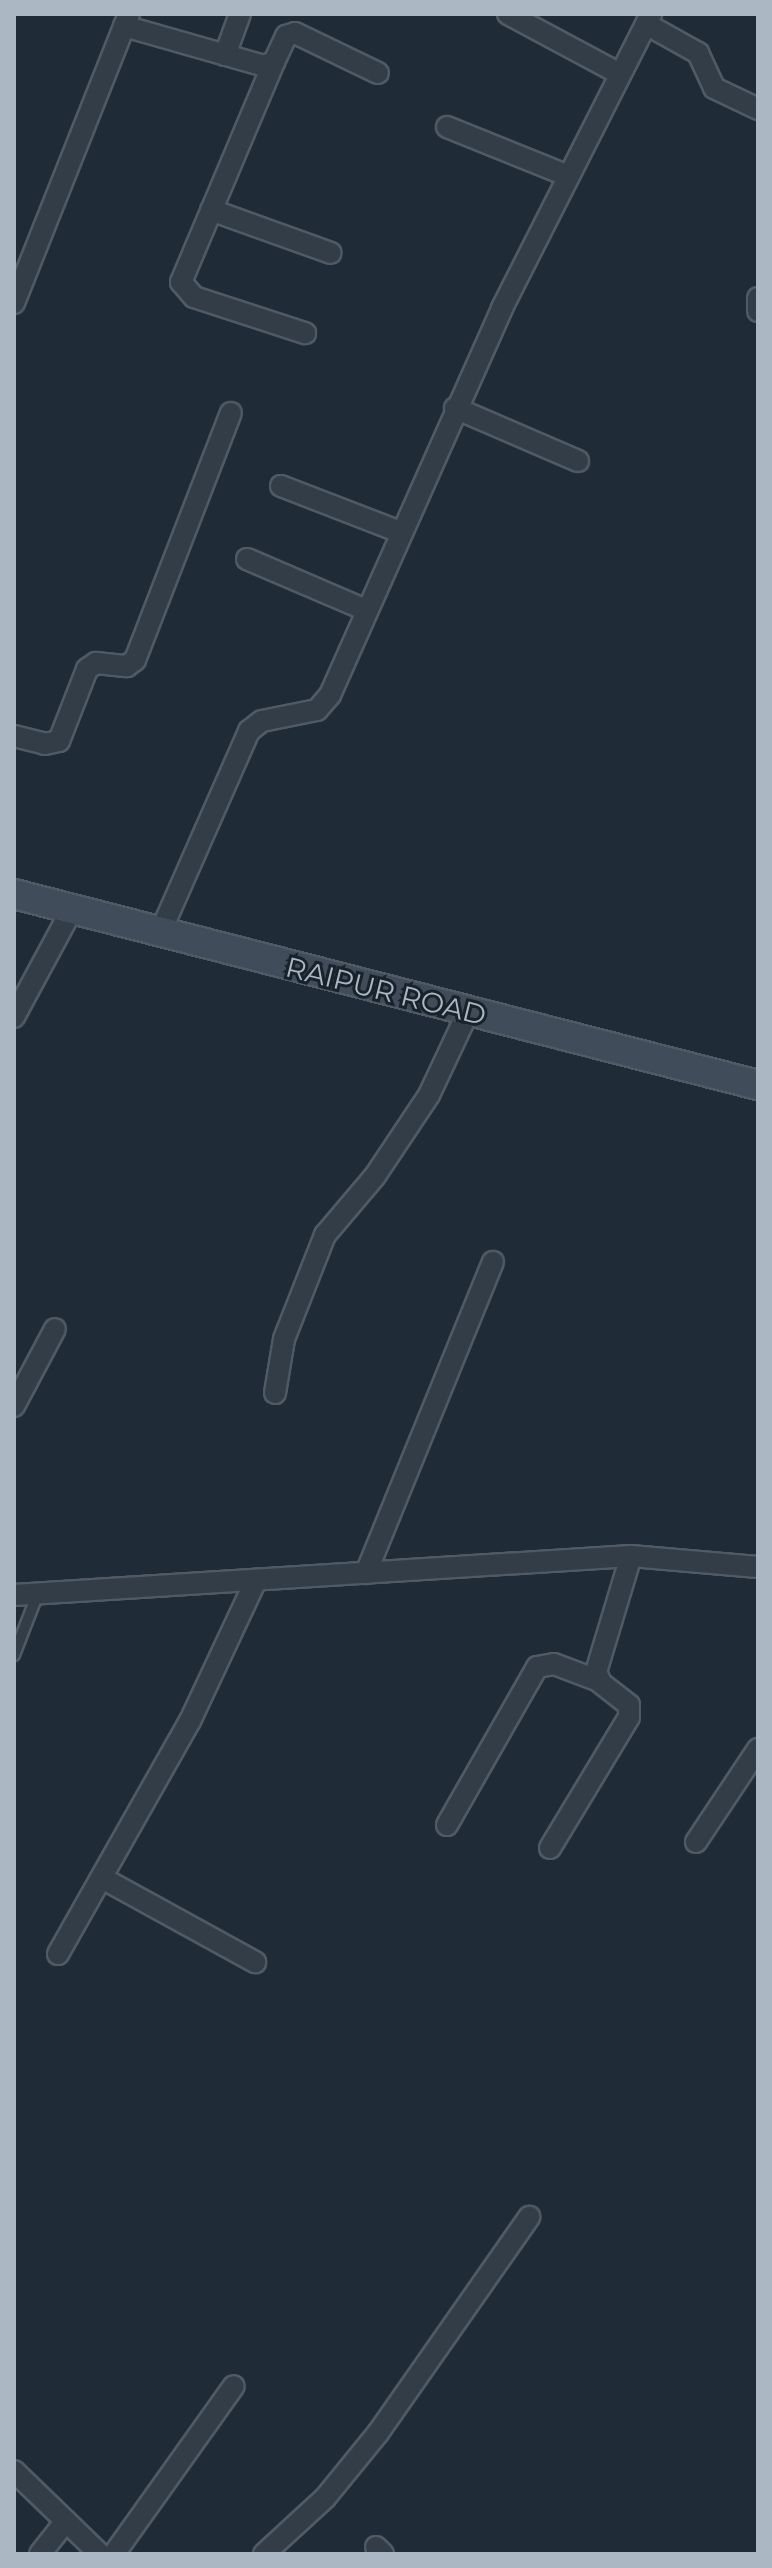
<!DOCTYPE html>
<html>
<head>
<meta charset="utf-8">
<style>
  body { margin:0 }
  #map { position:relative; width:772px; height:2568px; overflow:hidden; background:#1f2b36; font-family:Montserrat,sans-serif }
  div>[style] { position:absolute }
  .roads { filter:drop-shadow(2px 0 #505a65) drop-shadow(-2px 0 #505a65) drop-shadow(0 2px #505a65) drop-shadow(0 -2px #505a65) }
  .service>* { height:10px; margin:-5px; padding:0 5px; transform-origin:5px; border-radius:5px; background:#323d47 }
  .minor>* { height:20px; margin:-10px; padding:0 10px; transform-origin:10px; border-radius:10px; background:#323d47 }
  .secondary>* { height:28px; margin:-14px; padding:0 14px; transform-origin:14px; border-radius:14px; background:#404c5a }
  span { translate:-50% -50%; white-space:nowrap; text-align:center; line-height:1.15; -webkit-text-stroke:6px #18222b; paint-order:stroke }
  .street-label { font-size:28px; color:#acb7c4 }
  .frame { position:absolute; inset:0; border:16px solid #acb7c4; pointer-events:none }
</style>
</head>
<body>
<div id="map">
  <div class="roads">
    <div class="service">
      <div style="left:14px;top:1655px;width:66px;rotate:-68.8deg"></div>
    </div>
    <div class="minor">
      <div style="left:508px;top:14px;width:127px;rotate:28.2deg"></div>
      <div style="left:646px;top:24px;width:60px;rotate:29.1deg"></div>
      <div style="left:698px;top:53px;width:38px;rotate:65deg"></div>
      <div style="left:714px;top:88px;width:49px;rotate:25.5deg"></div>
      <div style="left:124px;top:26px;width:146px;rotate:15.9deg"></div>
      <div style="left:264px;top:66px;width:11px;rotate:-22deg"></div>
      <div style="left:274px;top:62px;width:29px;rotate:-65deg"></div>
      <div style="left:286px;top:36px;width:9px;rotate:-18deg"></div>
      <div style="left:295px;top:33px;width:92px;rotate:25.7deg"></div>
      <div style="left:225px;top:55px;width:44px;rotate:-69.9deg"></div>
      <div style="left:274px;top:62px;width:239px;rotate:112.9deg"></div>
      <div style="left:181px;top:282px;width:20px;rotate:49deg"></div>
      <div style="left:194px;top:297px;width:117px;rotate:18deg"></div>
      <div style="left:447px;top:127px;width:131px;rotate:22deg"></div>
      <div style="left:211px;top:210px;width:127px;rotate:19.7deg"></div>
      <div style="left:758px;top:298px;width:13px;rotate:90deg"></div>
      <div style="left:14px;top:303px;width:311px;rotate:-68.3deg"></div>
      <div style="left:455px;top:408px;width:134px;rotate:23.3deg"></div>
      <div style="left:281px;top:486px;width:128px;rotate:21.1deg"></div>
      <div style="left:247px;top:559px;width:129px;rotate:23.2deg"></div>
      <div style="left:14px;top:736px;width:32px;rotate:14deg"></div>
      <div style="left:45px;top:744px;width:14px;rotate:-12deg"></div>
      <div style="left:59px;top:741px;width:77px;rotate:-68.7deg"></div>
      <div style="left:87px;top:669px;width:11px;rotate:-34deg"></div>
      <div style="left:96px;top:663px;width:31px;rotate:6deg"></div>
      <div style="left:127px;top:666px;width:10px;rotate:-37deg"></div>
      <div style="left:135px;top:660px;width:265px;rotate:-68.8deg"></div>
      <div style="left:160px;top:933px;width:221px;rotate:-66.2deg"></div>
      <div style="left:249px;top:731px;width:16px;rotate:-38deg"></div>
      <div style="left:262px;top:721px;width:56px;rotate:-11.3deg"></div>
      <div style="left:317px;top:710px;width:20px;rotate:-49deg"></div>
      <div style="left:330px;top:695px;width:424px;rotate:-66deg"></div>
      <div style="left:502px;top:308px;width:330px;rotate:-63.1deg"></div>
      <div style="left:14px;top:1017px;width:120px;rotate:-61.7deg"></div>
      <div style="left:275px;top:1393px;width:55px;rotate:-80.5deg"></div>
      <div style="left:284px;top:1339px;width:112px;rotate:-68.5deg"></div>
      <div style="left:325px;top:1235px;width:77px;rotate:-49.7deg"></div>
      <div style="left:375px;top:1176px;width:97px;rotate:-56.3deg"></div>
      <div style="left:429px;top:1095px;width:92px;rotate:-64.8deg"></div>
      <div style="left:14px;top:1406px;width:87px;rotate:-62deg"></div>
      <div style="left:366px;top:1573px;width:336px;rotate:-67.8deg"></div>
      <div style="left:14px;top:1595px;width:618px;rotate:-3.62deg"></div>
      <div style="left:631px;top:1556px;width:127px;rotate:5deg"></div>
      <div style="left:447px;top:1825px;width:182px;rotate:-60.3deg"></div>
      <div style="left:537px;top:1667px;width:17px;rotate:-10deg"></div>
      <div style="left:554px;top:1664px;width:48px;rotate:20.7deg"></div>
      <div style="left:696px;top:1842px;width:112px;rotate:-56.3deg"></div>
      <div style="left:550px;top:1848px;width:153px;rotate:-58.9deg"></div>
      <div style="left:629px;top:1717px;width:12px;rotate:-90deg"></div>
      <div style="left:629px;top:1705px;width:36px;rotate:-142deg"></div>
      <div style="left:601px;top:1683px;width:12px;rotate:-114deg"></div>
      <div style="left:596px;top:1672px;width:121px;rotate:-73.2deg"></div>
      <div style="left:102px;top:1878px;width:175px;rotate:28.8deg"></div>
      <div style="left:58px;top:1954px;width:268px;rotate:-60.5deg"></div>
      <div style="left:190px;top:1721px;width:156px;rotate:-64.9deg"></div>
      <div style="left:14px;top:2471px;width:120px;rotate:44deg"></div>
      <div style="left:376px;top:2547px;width:10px;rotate:45deg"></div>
      <div style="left:40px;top:2554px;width:42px;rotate:-51.8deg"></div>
      <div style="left:114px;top:2554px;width:206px;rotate:-54.5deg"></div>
      <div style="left:264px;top:2554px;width:83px;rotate:-42.6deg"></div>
      <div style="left:325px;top:2498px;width:84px;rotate:-50.8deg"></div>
      <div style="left:378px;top:2433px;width:264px;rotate:-55deg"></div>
    </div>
    <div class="secondary">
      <div style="left:14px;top:894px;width:768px;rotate:14.4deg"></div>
    </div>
  </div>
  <div class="street-label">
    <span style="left:386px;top:991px;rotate:14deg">RAIPUR ROAD</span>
  </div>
  <div class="frame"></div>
</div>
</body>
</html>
